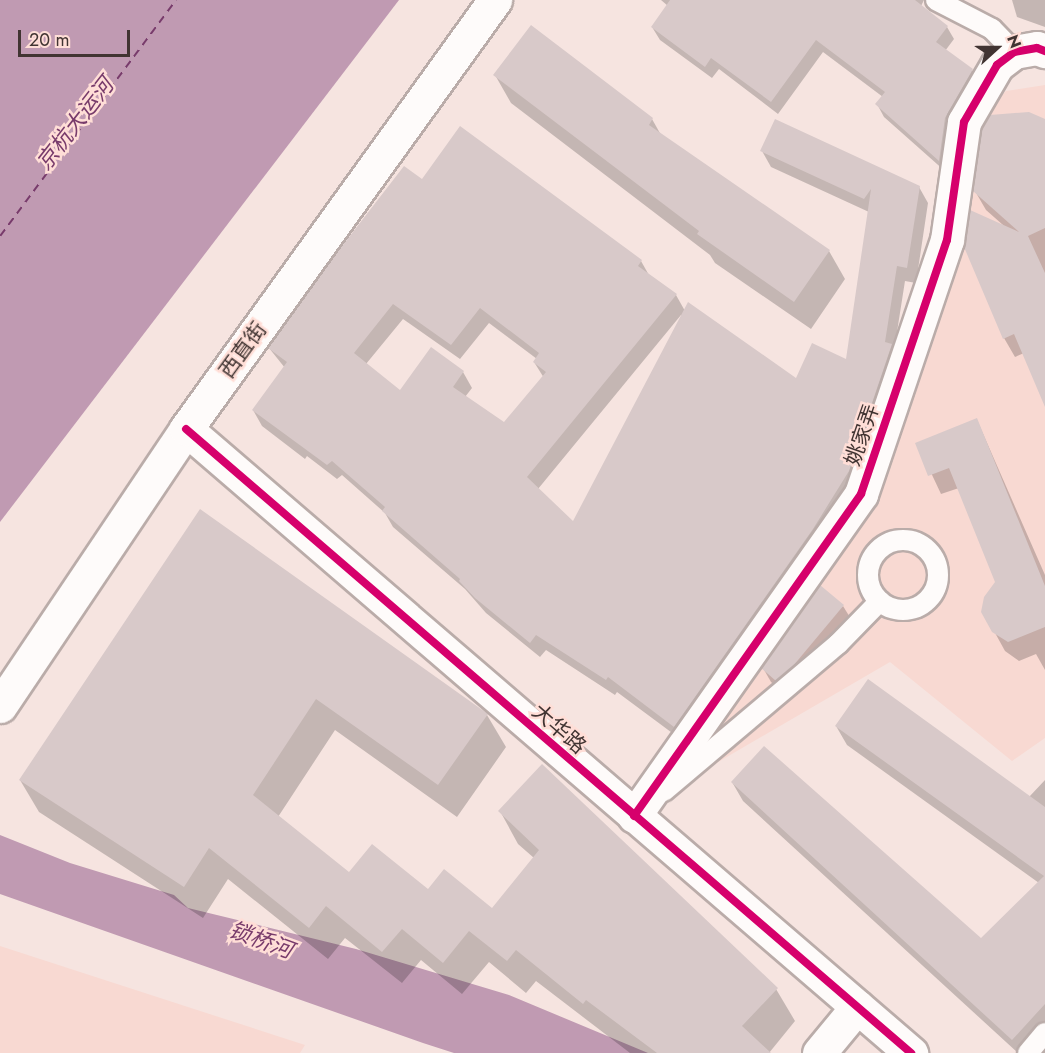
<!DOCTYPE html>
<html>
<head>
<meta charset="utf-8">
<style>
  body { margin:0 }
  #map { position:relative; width:1045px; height:1053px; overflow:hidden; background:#f6e4e0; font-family:Jost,"Noto Sans SC",sans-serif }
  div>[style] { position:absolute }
  .built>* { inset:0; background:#f8d9d2 }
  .water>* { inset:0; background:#c09ab2 }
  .shadow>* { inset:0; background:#0003 }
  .ferry>* { height:1.5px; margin-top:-0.75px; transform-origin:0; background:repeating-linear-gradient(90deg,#783b6b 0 8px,transparent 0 14px) }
  .building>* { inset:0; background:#d8c9c9 }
  .roads { filter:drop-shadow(2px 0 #baaca9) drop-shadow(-2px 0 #baaca9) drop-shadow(0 2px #baaca9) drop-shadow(0 -2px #baaca9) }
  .service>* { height:20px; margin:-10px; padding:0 10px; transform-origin:10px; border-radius:10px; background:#fefbfa }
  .service>.ring { margin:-10px; padding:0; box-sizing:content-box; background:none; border:20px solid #fefbfa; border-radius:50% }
  .minor>* { height:33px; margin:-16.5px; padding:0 16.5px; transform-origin:16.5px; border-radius:16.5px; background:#fefbfa }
  .cycleway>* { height:8px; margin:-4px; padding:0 4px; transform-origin:4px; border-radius:4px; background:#d6006c }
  span { translate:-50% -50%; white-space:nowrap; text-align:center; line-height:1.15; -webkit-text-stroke:5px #ffded7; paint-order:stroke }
  .street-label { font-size:21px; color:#413432 }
  .water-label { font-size:22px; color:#783b6b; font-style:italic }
  .north { position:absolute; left:967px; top:18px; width:60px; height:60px; -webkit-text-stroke:4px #ffded7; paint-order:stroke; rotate:69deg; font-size:16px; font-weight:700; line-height:24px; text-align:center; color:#413432 }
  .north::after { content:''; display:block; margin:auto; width:21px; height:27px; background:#413432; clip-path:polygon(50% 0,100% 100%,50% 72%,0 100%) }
  .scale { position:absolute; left:18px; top:30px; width:112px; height:27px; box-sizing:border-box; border:3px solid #413432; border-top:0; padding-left:8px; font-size:18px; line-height:21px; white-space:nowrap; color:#413432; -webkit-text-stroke:4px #ffded7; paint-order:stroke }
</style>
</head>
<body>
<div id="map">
  <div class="built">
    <div style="clip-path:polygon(1045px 85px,1045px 738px,1012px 761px,890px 662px,713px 765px,697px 754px,869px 494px,968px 128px,1006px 91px)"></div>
    <div style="clip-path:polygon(0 946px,305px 1045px,300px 1053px,0 1053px)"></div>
  </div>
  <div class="water">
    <div style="clip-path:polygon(0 0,399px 0,0 522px)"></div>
    <div style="clip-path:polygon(0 835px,70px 863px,174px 895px,188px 908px,356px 949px,509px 995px,648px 1053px,454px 1053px,423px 1043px,0 894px)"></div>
  </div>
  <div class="shadow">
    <div style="clip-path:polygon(661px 0,924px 0,921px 6px,947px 27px,954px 39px,945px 51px,972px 70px,979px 83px,946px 172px,884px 117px,877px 104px,883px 97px,823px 52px,778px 114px,719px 69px,712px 78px,660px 40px,652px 27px,668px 6px)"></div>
    <div style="clip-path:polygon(1012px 0,1045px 0,1045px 27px,1017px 17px)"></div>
    <div style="clip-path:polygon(495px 75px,652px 119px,661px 135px,829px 251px,845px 279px,811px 329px,715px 263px,710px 255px,511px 103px)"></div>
    <div style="clip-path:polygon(1045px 120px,1045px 403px,1024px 353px,1015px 357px,1004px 338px,1003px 225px,986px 210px,975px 191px)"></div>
    <div style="clip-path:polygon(evenodd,762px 151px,919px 187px,928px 203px,916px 283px,905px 281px,894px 351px,857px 487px,683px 741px,617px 692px,615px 695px,546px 650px,540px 657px,486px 613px,465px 589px,393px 527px,385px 513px,342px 475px,337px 479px,307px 456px,305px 459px,262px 426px,253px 410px,285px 368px,269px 348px,422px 181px,641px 261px,650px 277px,676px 295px,685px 311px,797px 381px,847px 362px,869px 212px,771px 167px,762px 151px,681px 315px,682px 316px,574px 523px,538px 489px,681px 315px,762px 151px,403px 319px,460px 359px,489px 323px,537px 359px,534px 362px,544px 378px,504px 424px,465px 397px,472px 388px,463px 372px,400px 392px,366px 364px,403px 319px)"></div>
    <div style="clip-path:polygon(977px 420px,1045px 575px,1045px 670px,1036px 654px,1019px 661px,1005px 651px,994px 631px,997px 582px,959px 488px,941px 494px,917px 443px)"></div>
    <div style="clip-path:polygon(200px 511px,487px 715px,506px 747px,457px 817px,335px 730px,278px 817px,349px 874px,493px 910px,534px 858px,518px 844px,500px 811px,776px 989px,795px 1021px,769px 1053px,630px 1053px,536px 981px,526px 993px,489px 962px,462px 994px,421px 960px,402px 983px,345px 938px,328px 959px,228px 879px,203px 918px,39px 812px,20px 780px)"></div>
    <div style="clip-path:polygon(843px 606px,851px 619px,784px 693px,771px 682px,763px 668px)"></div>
    <div style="clip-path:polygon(836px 726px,1029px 797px,1045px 780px,1045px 1048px,1040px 1053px,1018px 1053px,743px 801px,732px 782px,981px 940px,1039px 883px,847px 745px)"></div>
  </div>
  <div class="ferry">
    <div style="left:0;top:236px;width:294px;rotate:-53.3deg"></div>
  </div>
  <div class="building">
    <div style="clip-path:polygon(670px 0,915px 0,948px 26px,936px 42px,973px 69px,945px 118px,939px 161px,875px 104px,885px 92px,816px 40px,771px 102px,711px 58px,705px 67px,651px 27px)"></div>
    <div style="clip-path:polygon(531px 25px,653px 118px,649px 125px,830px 250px,794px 302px,697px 234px,699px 231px,493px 75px)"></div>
    <div style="clip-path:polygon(1029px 112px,1045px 119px,1045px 228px,1028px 236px,1045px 273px,1045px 407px,1014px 334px,1003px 339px,964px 247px,970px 210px,1019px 232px,973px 191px,982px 128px,990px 115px)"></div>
    <div style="clip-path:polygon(evenodd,775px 119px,920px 186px,907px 268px,897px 266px,885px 342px,892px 344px,849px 471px,813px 529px,674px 727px,608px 677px,606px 680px,536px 635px,530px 643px,475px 598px,459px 581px,460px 579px,382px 511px,385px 507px,332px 461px,327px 465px,252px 410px,287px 362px,268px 348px,325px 268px,404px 166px,422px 179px,460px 126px,642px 260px,638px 266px,677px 294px,527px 477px,573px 521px,688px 302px,796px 378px,812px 343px,846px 359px,871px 189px,864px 199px,760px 151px,775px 119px,393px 304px,451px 345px,480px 308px,539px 353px,533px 362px,546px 372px,504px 422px,453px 387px,464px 371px,431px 347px,400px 390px,354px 353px,393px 304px)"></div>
    <div style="clip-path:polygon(977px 418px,1045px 586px,1045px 627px,1008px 642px,992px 632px,981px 612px,984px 597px,995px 582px,949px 468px,928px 476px,915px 443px)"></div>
    <div style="clip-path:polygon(200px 509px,488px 714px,438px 785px,316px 699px,253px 795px,349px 872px,372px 844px,428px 889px,444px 869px,492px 908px,539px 850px,498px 811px,542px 764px,778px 988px,742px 1026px,771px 1053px,657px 1053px,586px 1000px,583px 1004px,516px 950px,507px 961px,469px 931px,443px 963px,402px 929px,382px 952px,326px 906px,309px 928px,209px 848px,184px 887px,19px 780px)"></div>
    <div style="clip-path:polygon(820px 585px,844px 605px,793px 666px,776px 681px,761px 668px)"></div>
    <div style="clip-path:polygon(868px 679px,1045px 807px,1045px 1004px,1012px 1040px,731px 782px,764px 746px,981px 938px,1044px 876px,835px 726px)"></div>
  </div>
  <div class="roads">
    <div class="service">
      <div style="left:936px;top:0;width:63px;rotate:27.4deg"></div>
      <div style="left:992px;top:29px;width:32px;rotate:46deg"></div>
      <div class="ring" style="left:868px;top:540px;width:50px;height:50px"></div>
      <div style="left:664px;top:791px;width:228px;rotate:-40.2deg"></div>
      <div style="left:838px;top:644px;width:60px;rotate:-45.7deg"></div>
      <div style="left:1028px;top:1053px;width:26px;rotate:-50deg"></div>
    </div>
    <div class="minor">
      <div style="left:186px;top:429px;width:957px;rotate:40.72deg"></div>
      <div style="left:0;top:706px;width:334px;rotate:-56.1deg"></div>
      <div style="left:186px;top:429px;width:529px;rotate:-54.24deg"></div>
      <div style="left:634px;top:816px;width:394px;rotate:-54.8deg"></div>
      <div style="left:861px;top:494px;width:268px;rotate:-71.3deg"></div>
      <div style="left:947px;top:240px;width:119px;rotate:-81.8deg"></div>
      <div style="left:964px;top:122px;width:66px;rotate:-59.9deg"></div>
      <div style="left:997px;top:65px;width:21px;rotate:-37deg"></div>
      <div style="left:1014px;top:52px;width:23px;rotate:-10deg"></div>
      <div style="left:1037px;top:48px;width:9px;rotate:21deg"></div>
      <div style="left:819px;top:1053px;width:60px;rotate:-50.4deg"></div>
    </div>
  </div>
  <div class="cycleway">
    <div style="left:186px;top:429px;width:957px;rotate:40.72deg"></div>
    <div style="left:634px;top:816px;width:394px;rotate:-54.8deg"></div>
    <div style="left:861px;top:494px;width:268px;rotate:-71.3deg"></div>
    <div style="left:947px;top:240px;width:119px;rotate:-81.8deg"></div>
    <div style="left:964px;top:122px;width:66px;rotate:-59.9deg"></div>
    <div style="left:997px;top:65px;width:21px;rotate:-37deg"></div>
    <div style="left:1014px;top:52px;width:23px;rotate:-10deg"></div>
    <div style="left:1037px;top:48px;width:9px;rotate:21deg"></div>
  </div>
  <div class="street-label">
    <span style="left:243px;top:350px;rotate:-54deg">西直街</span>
    <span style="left:862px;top:435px;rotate:-71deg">姚家弄</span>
    <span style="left:559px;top:729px;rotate:41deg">大华路</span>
  </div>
  <div class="water-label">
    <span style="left:75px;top:124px;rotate:-52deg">京杭大运河</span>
    <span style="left:261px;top:940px;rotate:20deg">锁桥河</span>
  </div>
  <div class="north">N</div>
  <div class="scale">20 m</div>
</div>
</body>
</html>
